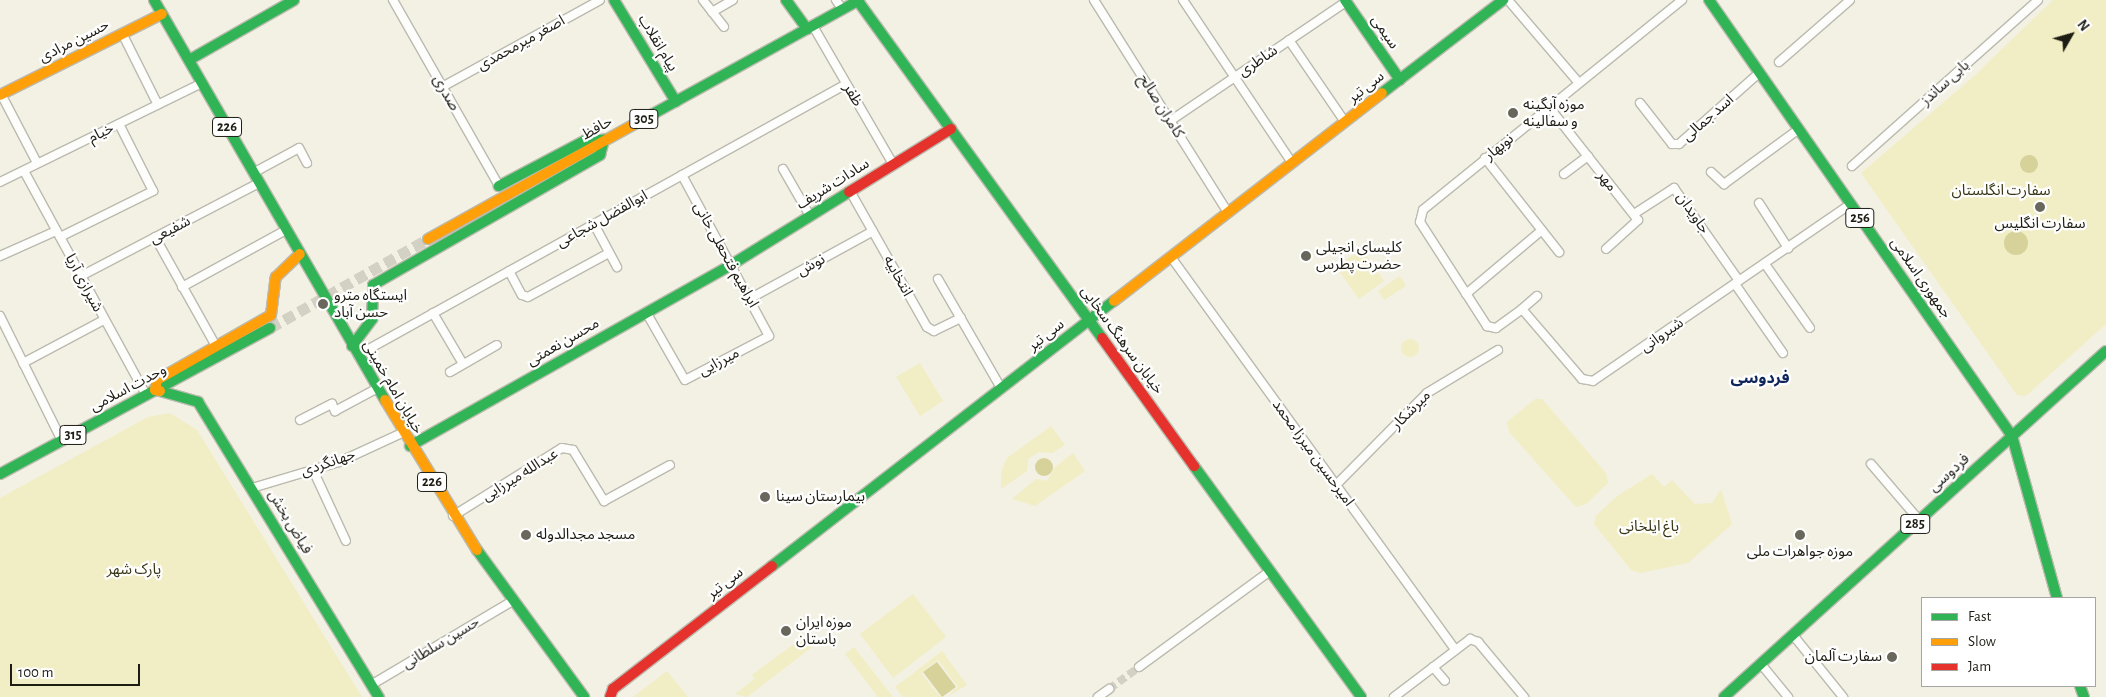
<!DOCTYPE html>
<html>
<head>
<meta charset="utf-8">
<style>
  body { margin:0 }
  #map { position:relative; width:2106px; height:697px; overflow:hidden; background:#f3f1e3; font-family:"Alegreya Sans","Noto Sans Arabic",sans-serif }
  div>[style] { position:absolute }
  .green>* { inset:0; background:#f1edc4 }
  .round { border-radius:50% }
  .water>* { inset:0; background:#d7d29a }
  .street-tunnel>* { height:8px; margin-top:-4px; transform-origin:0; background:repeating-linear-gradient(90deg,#d3d1c4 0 8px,transparent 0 12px) }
  .primary-tunnel>* { height:11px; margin-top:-5.5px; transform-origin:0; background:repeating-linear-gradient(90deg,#d3d1c4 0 11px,transparent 0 16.5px) }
  .roads { filter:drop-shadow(1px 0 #bbbaaf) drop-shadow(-1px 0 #bbbaaf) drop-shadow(0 1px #bbbaaf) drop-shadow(0 -1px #bbbaaf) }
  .street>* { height:8px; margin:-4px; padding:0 4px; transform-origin:4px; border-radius:4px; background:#fdfdfb }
  .fast>* { height:10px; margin:-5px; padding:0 5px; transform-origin:5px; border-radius:5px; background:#30b455 }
  .slow>* { height:10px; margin:-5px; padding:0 5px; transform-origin:5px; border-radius:5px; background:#ff9f0a }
  .jam>* { height:10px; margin:-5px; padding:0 5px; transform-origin:5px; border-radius:5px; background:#e5322d }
  .dots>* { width:14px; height:14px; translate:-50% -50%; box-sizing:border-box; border:2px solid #fff; border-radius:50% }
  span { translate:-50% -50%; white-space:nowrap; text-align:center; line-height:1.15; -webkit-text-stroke:4.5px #fff; paint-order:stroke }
  .shield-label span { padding:1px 4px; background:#fff; border:1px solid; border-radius:4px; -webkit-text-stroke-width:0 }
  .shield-label { font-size:14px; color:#1e1d14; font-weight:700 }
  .street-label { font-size:15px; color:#1e1d14 }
  .poi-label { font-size:15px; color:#1e1d14 }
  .left { translate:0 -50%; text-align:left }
  .right { translate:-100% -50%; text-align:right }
  .park-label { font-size:15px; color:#393615 }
  .neighbourhood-label { font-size:16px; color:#0f265b; font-weight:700 }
  .legend { position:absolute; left:1921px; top:597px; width:175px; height:90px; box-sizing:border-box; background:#fff; border:1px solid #a5a5a1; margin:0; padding:6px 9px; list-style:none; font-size:15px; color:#1e1d14 }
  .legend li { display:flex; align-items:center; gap:10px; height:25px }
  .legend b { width:25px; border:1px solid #a5a5a1 }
  .north { position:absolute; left:2046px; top:10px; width:50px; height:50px; -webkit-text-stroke:4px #fff; paint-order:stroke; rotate:52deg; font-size:14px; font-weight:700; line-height:20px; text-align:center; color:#1e1d14 }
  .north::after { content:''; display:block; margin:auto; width:18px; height:22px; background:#1e1d14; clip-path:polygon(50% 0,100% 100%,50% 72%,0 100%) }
  .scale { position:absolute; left:10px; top:664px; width:130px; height:22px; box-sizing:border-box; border:2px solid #1e1d14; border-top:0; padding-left:6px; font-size:15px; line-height:18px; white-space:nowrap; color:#1e1d14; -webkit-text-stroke:4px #fff; paint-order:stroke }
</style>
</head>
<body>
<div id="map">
  <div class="green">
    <div style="clip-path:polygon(2053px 0,2106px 0,2106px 324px,2026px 396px,2017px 395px,1861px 173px,1973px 77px)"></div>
    <div style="clip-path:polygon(1362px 249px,1384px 281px,1359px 299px,1336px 267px)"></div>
    <div style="clip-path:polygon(1400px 276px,1406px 286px,1384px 300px,1378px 291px)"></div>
    <div class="round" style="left:1401px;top:339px;width:18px;height:18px"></div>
    <div style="clip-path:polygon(920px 363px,943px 401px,920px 416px,896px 377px)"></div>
    <div style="clip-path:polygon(1535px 399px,1542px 399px,1606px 473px,1608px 483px,1586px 504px,1576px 507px,1509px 432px,1507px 422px)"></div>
    <div style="clip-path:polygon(170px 413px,197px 430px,362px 697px,0 697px,0 498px,148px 417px)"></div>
    <div style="clip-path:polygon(1051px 426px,1065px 445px,1052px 453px,1039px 452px,1028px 459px,1027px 471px,1001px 489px,1001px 472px,1007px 458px)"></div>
    <div style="clip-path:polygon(1073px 453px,1085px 471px,1035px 506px,1012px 499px,1036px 479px,1047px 481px,1055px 467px)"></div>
    <div style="clip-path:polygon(1652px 474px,1664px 487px,1672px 480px,1695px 504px,1712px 503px,1721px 489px,1732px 524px,1688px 563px,1640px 573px,1631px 570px,1594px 524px,1596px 516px,1616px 497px)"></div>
    <div style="clip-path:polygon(913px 594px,946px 637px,893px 678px,860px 634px)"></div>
    <div style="clip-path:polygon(810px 632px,816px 644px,747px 697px,735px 694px,754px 679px,752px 675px)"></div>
    <div style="clip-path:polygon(854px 647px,893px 697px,878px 697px,845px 654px)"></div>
    <div style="clip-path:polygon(942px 651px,967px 685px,947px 697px,958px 687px,938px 660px,921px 673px,940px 697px,903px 697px,895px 687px)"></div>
    <div style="clip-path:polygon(667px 671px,688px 697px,633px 697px)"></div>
  </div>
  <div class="water">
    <div class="round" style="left:2020px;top:155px;width:18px;height:18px"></div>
    <div class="round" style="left:2004px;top:231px;width:24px;height:24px"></div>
    <div class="round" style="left:1035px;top:458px;width:18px;height:18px"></div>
    <div style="clip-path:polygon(937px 662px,956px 687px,942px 697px,923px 672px)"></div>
  </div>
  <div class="street-tunnel">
    <div style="left:1109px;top:689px;width:37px;rotate:-36deg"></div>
  </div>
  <div class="primary-tunnel">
    <div style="left:270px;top:328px;width:181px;rotate:-29.4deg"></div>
  </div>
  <div class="roads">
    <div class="street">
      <div style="left:393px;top:0;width:214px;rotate:60.3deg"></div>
      <div style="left:703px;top:0;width:34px;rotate:52deg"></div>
      <div style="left:836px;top:0;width:11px;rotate:56deg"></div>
      <div style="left:1094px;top:0;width:252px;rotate:57.8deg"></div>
      <div style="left:1183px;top:0;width:196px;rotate:56.2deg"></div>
      <div style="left:1508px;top:0;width:109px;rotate:49.5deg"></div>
      <div style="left:1682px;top:0;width:333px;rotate:141deg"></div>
      <div style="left:1423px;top:210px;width:12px;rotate:104deg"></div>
      <div style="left:1420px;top:222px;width:124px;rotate:57.2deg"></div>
      <div style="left:1487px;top:326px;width:9px;rotate:13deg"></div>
      <div style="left:1496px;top:328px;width:32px;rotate:-36deg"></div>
      <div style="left:1522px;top:309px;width:92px;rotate:49.4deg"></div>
      <div style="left:1582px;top:379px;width:11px;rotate:10deg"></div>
      <div style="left:1593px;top:381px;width:313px;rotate:-34.5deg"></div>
      <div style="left:712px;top:12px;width:24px;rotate:-30deg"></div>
      <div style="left:813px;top:26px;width:160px;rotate:59.9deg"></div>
      <div style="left:122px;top:33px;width:80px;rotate:63.4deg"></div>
      <div style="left:1289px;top:40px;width:99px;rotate:55.7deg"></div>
      <div style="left:1779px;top:62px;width:94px;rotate:-41.1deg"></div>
      <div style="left:442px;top:87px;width:180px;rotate:-28.8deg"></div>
      <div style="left:1px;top:94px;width:76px;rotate:62.4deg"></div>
      <div style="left:1640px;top:103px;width:52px;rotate:52deg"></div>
      <div style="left:1672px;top:144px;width:7px"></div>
      <div style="left:1679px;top:144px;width:107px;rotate:-41.6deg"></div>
      <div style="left:1549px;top:107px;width:144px;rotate:51.8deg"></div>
      <div style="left:1638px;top:220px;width:43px;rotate:137.8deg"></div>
      <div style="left:1170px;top:121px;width:212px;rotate:-34.1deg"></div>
      <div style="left:1485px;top:158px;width:120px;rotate:51.8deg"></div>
      <div style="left:1852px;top:166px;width:249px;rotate:-41.7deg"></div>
      <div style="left:783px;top:169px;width:54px;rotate:60.1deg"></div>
      <div style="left:24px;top:171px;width:255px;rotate:61.4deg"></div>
      <div style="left:1711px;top:172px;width:18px;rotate:43deg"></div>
      <div style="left:1724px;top:184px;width:93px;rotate:-36.3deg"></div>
      <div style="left:253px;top:173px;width:52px;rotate:-28.5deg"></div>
      <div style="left:299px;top:148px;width:17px;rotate:62deg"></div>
      <div style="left:1564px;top:174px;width:30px;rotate:-37deg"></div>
      <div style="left:0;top:182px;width:225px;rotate:-26.1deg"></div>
      <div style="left:850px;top:191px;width:156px;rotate:60.5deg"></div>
      <div style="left:927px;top:327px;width:8px;rotate:30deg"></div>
      <div style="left:934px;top:331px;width:30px;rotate:-26deg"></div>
      <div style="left:1759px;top:203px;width:54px;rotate:57.2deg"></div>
      <div style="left:1634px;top:214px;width:48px;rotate:-33deg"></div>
      <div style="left:1674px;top:188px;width:113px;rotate:55deg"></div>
      <div style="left:594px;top:224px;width:49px;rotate:61.9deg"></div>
      <div style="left:60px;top:237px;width:104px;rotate:-26.3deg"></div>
      <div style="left:153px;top:191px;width:75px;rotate:-116.9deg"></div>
      <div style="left:155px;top:237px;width:125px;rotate:60.8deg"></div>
      <div style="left:0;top:256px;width:61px;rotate:-24.1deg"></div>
      <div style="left:1171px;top:257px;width:485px;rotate:54.1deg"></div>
      <div style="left:1765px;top:264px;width:78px;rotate:54.9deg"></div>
      <div style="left:509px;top:271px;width:27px;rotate:62deg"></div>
      <div style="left:522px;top:295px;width:6px;rotate:18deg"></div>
      <div style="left:528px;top:297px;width:92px;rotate:-28.5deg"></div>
      <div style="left:81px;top:276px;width:201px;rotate:-27.6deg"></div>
      <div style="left:938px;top:279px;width:126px;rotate:60deg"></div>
      <div style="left:1735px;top:284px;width:84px;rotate:55.2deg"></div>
      <div style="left:182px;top:287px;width:119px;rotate:-28.7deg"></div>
      <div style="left:1466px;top:294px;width:99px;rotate:-40.1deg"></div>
      <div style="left:749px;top:299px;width:141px;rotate:-28.7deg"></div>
      <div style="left:1522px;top:309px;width:20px;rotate:-41deg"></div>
      <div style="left:646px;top:312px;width:78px;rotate:60.2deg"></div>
      <div style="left:685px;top:380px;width:95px;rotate:-27.6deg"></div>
      <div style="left:769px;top:336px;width:183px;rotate:-118.4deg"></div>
      <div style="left:433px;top:313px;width:59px;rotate:59.5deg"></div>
      <div style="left:0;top:316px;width:140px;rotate:63.6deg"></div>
      <div style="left:358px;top:355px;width:558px;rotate:-29.04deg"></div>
      <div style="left:23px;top:363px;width:92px;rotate:-28deg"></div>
      <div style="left:450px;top:372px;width:54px;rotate:-29.9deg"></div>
      <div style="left:300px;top:420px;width:36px;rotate:-27deg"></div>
      <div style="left:332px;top:404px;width:8px;rotate:67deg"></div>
      <div style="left:335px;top:411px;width:47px;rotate:-28.2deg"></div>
      <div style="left:1871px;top:464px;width:74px;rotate:49.4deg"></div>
      <div style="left:313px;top:470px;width:78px;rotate:65.1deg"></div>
      <div style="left:1336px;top:485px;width:129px;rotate:-45.3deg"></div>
      <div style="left:1427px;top:393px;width:83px;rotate:-31.2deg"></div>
      <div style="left:252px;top:488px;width:91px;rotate:-16.6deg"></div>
      <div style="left:339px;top:462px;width:69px;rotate:-24.7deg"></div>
      <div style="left:453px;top:516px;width:128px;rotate:-32deg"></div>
      <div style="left:562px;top:448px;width:11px;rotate:10deg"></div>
      <div style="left:573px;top:450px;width:60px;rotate:58.7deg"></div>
      <div style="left:604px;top:501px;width:75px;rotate:-28.6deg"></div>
      <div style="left:1793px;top:635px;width:80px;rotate:51.1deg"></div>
      <div style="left:1761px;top:664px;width:43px;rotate:50.7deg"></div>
      <div style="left:1139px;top:667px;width:162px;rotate:-36.2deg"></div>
      <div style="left:1433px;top:667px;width:18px;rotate:49deg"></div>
      <div style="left:371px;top:685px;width:163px;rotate:-30.7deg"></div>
      <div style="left:1098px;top:697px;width:14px;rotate:-36deg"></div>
      <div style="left:1394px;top:697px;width:96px;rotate:-37.3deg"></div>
      <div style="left:1470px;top:639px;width:9px;rotate:21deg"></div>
      <div style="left:1478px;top:642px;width:72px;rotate:50.1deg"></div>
    </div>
    <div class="fast">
      <div style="left:154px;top:0;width:462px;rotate:60deg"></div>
      <div style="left:614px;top:0;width:119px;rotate:58.7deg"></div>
      <div style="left:786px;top:0;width:36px;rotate:54deg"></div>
      <div style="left:1345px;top:0;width:97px;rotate:55.5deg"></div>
      <div style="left:1709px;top:0;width:531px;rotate:55.2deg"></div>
      <div style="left:2012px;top:436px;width:168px;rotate:74.5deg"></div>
      <div style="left:858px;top:1px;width:416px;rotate:54.1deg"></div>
      <div style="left:189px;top:60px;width:121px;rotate:-29.7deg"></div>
      <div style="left:1382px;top:93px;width:153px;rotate:-37.5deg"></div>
      <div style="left:642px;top:120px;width:248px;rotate:-28.9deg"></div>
      <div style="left:352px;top:346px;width:34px;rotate:-53deg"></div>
      <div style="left:372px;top:319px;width:34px;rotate:-88deg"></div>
      <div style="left:373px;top:285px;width:262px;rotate:-29.8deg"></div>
      <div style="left:600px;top:155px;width:16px;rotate:-75deg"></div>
      <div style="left:604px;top:140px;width:16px;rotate:-176deg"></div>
      <div style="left:588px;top:139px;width:101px;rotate:152.2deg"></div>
      <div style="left:160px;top:391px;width:40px;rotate:16deg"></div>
      <div style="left:198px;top:402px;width:346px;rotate:58.5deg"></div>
      <div style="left:410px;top:446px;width:369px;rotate:-29.4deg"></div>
      <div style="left:731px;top:265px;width:139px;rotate:-31.7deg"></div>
      <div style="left:1194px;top:466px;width:285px;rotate:54.1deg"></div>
      <div style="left:0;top:474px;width:307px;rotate:-28.4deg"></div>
      <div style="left:477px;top:550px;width:182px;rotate:53.9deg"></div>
      <div style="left:772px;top:566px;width:433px;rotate:-37.8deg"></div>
      <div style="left:2080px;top:686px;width:12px;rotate:70deg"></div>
      <div style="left:1724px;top:697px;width:515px;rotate:-42.17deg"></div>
    </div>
    <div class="slow">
      <div style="left:0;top:95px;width:181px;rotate:-26.6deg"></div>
      <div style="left:428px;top:239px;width:245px;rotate:-29.1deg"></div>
      <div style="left:1114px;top:301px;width:339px;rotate:-37.8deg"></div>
      <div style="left:160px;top:391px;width:5px;rotate:-169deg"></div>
      <div style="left:155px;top:390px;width:10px;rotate:-79deg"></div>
      <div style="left:157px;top:380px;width:131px;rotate:-29.7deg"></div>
      <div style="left:271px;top:315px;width:38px;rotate:-83deg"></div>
      <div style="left:276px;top:277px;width:33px;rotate:-44deg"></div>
      <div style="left:385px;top:400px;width:176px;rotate:58.5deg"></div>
    </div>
    <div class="jam">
      <div style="left:849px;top:192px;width:120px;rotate:-31.7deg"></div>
      <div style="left:1102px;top:338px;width:158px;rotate:54.3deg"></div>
      <div style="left:610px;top:697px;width:9px;rotate:-69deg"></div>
      <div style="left:613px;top:689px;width:201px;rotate:-37.7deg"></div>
    </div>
  </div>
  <div class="dots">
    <div style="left:1513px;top:113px;background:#69675c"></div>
    <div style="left:2040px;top:207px;background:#69675c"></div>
    <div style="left:1306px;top:256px;background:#69675c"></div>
    <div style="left:323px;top:304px;background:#69675c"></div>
    <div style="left:765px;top:497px;background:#69675c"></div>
    <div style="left:526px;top:535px;background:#69675c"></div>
    <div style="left:1800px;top:535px;background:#69675c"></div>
    <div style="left:786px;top:631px;background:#69675c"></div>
    <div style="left:1892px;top:657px;background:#69675c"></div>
  </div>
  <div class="shield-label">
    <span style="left:644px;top:119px">305</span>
    <span style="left:227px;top:127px">226</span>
    <span style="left:1860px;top:218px">256</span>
    <span style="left:73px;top:435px">315</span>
    <span style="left:432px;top:482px">226</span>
    <span style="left:1915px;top:524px">285</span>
  </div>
  <div class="street-label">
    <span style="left:1385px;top:32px;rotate:56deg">سیمی</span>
    <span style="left:74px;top:41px;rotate:-27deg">حسین مرادی</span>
    <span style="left:521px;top:43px;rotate:-29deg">اصغر میرمحمدی</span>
    <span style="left:658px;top:43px;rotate:59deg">پیام انقلاب</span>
    <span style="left:1258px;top:61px;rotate:-34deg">شاطری</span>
    <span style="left:1945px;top:83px;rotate:-42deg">بابی ساندز</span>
    <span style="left:1366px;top:87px;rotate:-38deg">سی تیر</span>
    <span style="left:446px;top:93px;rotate:60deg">صدری</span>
    <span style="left:853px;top:95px;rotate:60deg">ظفر</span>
    <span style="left:1161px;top:106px;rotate:58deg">کامران صالح</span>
    <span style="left:1708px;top:118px;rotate:-41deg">اسد جمالی</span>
    <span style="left:597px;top:128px;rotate:-29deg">حافظ</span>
    <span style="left:101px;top:133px;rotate:-26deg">خیام</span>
    <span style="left:1499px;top:147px;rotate:-39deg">نوبهار</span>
    <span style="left:1607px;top:181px;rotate:52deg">مهر</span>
    <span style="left:833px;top:184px;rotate:-32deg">سادات شریف</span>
    <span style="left:1693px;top:213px;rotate:55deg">جاویدان</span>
    <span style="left:602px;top:219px;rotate:-29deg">ابوالفضل شجاعی</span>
    <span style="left:170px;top:230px;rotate:-28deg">شفیعی</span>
    <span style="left:726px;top:255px;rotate:61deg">ابراهیم فتحعلی خانی</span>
    <span style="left:811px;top:265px;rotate:-29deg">نوش</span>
    <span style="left:898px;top:276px;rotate:61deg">انتخابیه</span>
    <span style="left:1921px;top:278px;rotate:55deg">جمهوری اسلامی</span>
    <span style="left:84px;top:283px;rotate:62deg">شیرازی آریا</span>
    <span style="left:1046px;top:335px;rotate:-38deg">سی تیر</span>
    <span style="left:1662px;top:335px;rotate:-35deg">شیروانی</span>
    <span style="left:1122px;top:340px;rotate:54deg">خیابان سرهنگ سخایی</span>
    <span style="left:563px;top:342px;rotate:-30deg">محسن نعمتی</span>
    <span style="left:719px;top:362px;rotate:-28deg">میرزایی</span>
    <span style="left:393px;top:387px;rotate:60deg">خیابان امام خمینی</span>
    <span style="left:128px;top:388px;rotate:-28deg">وحدت اسلامی</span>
    <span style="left:1411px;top:410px;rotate:-45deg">میرشکار</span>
    <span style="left:1313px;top:453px;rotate:54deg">امیرحسین میرزا محمد</span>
    <span style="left:328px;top:463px;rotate:-19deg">جهانگردی</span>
    <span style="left:1949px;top:473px;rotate:-42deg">فردوسی</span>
    <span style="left:520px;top:475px;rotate:-32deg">عبدالله میرزایی</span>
    <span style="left:290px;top:522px;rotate:59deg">فیاض بخش</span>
    <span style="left:725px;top:583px;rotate:-38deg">سی تیر</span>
    <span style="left:441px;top:643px;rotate:-31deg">حسین سلطانی</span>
  </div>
  <div class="poi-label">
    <span class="left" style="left:1523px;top:113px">موزه آبگینه<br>و سفالینه</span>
    <span style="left:2040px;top:224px">سفارت انگلیس</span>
    <span class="left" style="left:1316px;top:256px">کلیسای انجیلی<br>حضرت پطرس</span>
    <span class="left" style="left:334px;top:304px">ایستگاه مترو<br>حسن آباد</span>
    <span class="left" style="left:776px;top:497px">بیمارستان سینا</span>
    <span class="left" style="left:536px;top:535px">مسجد مجدالدوله</span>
    <span style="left:1800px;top:552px">موزه جواهرات ملی</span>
    <span class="left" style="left:796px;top:631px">موزه ایران<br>باستان</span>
    <span class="right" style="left:1882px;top:657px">سفارت آلمان</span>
  </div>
  <div class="park-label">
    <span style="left:2001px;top:191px">سفارت انگلستان</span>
    <span style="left:1649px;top:527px">باغ ایلخانی</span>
    <span style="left:134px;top:570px">پارک شهر</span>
  </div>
  <div class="neighbourhood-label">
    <span style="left:1760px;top:378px">فردوسی</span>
  </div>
  <ul class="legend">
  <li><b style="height:6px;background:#30b455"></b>Fast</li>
  <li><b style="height:6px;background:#ff9f0a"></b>Slow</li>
  <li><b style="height:6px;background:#e5322d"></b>Jam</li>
  </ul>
  <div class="north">N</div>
  <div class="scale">100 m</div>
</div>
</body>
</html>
